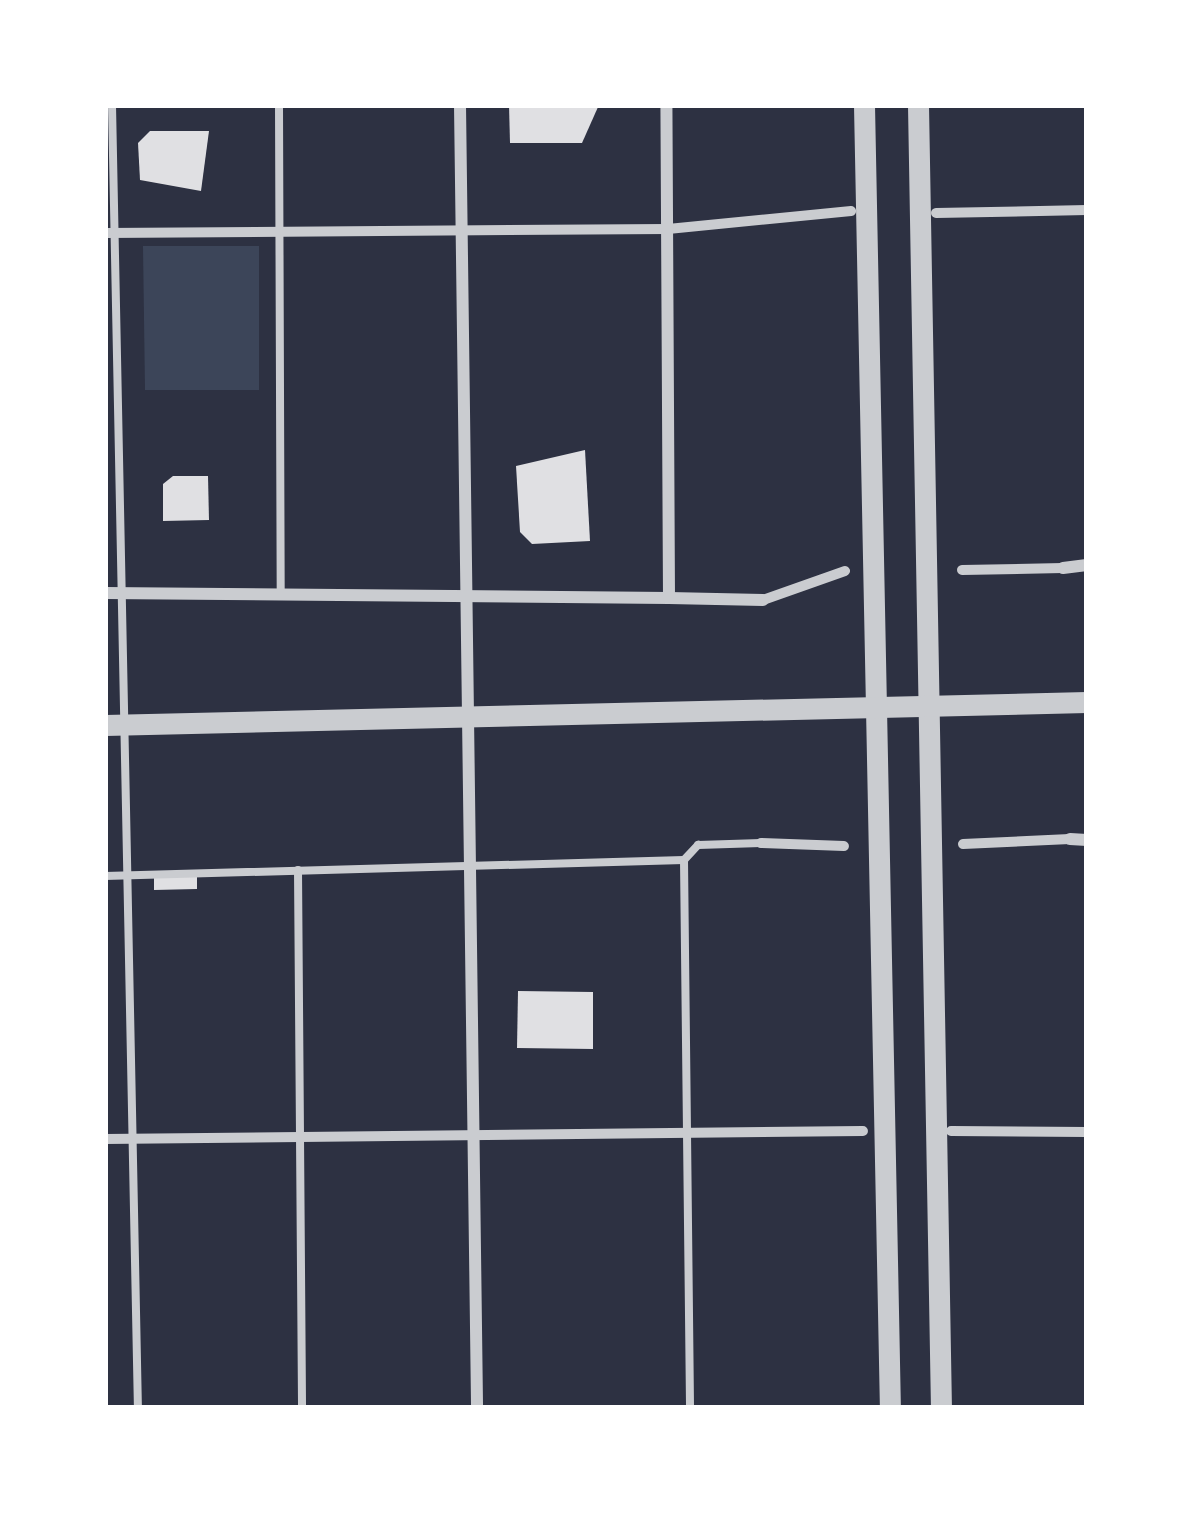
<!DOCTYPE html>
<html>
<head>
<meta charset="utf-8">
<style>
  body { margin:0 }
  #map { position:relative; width:1192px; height:1513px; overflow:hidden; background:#2d3142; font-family:"Source Sans 3",sans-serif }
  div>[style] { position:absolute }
  .green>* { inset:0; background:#3c4559 }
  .building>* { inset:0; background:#e0e0e3 }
  .service>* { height:8px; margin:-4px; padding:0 4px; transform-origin:4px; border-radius:4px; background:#caccd0 }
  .pedestrian>* { height:10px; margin:-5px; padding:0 5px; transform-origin:5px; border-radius:5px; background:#caccd0 }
  .minor>* { height:12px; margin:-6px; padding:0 6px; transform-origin:6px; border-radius:6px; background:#caccd0 }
  .tertiary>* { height:21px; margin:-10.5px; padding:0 10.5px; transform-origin:10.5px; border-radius:10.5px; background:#caccd0 }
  span { translate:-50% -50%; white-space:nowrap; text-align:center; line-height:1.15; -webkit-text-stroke:9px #fff; paint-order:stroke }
  .frame { position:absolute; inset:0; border:108px solid #fff; pointer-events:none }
</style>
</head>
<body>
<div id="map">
  <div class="green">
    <div style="clip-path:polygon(143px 246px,259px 246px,259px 390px,145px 390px)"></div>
  </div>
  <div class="building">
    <div style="clip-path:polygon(509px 105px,569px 105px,598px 107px,582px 143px,510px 143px)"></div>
    <div style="clip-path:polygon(150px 131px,209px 131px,201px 191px,140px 180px,138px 143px)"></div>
    <div style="clip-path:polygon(585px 450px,590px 541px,532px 544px,520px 532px,516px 466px)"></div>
    <div style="clip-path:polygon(173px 476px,208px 476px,209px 520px,163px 521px,163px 484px)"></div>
    <div style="clip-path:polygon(154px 877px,197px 877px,197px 889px,154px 890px)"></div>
    <div style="clip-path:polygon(518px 991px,593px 992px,593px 1049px,517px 1048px)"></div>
  </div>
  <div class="service">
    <div style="left:112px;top:105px;width:1303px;rotate:88.86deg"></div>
    <div style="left:279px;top:105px;width:485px;rotate:89.8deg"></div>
    <div style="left:684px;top:860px;width:548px;rotate:89.37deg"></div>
    <div style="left:298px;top:870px;width:538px;rotate:89.57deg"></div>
    <div style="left:105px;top:876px;width:579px;rotate:-1.58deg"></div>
    <div style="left:684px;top:860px;width:21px;rotate:-47deg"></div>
    <div style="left:698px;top:845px;width:63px;rotate:-1.8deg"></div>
  </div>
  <div class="pedestrian">
    <div style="left:936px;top:213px;width:151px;rotate:-1.1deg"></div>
    <div style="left:105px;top:233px;width:563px;rotate:-0.41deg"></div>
    <div style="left:668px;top:229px;width:184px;rotate:-5.6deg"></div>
    <div style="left:962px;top:570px;width:101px;rotate:-1.1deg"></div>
    <div style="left:763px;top:600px;width:87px;rotate:-19.5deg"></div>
    <div style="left:761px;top:843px;width:83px;rotate:2.1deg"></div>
    <div style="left:963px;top:844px;width:107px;rotate:-2.7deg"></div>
    <div style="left:951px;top:1131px;width:136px;rotate:0.4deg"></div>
    <div style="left:105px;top:1139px;width:758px;rotate:-0.6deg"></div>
  </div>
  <div class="minor">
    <div style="left:460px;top:105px;width:1303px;rotate:89.25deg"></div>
    <div style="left:1063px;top:568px;width:24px;rotate:-7deg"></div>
    <div style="left:105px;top:593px;width:564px;rotate:0.51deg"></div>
    <div style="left:669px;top:598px;width:493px;rotate:-90.3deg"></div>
    <div style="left:669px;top:598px;width:94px;rotate:1.2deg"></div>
    <div style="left:1070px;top:839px;width:17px;rotate:3deg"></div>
  </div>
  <div class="tertiary">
    <div style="left:864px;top:105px;width:1303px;rotate:88.86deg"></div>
    <div style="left:918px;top:105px;width:1303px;rotate:88.99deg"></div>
    <div style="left:105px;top:725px;width:982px;rotate:-1.34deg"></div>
  </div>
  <div class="frame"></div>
</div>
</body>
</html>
